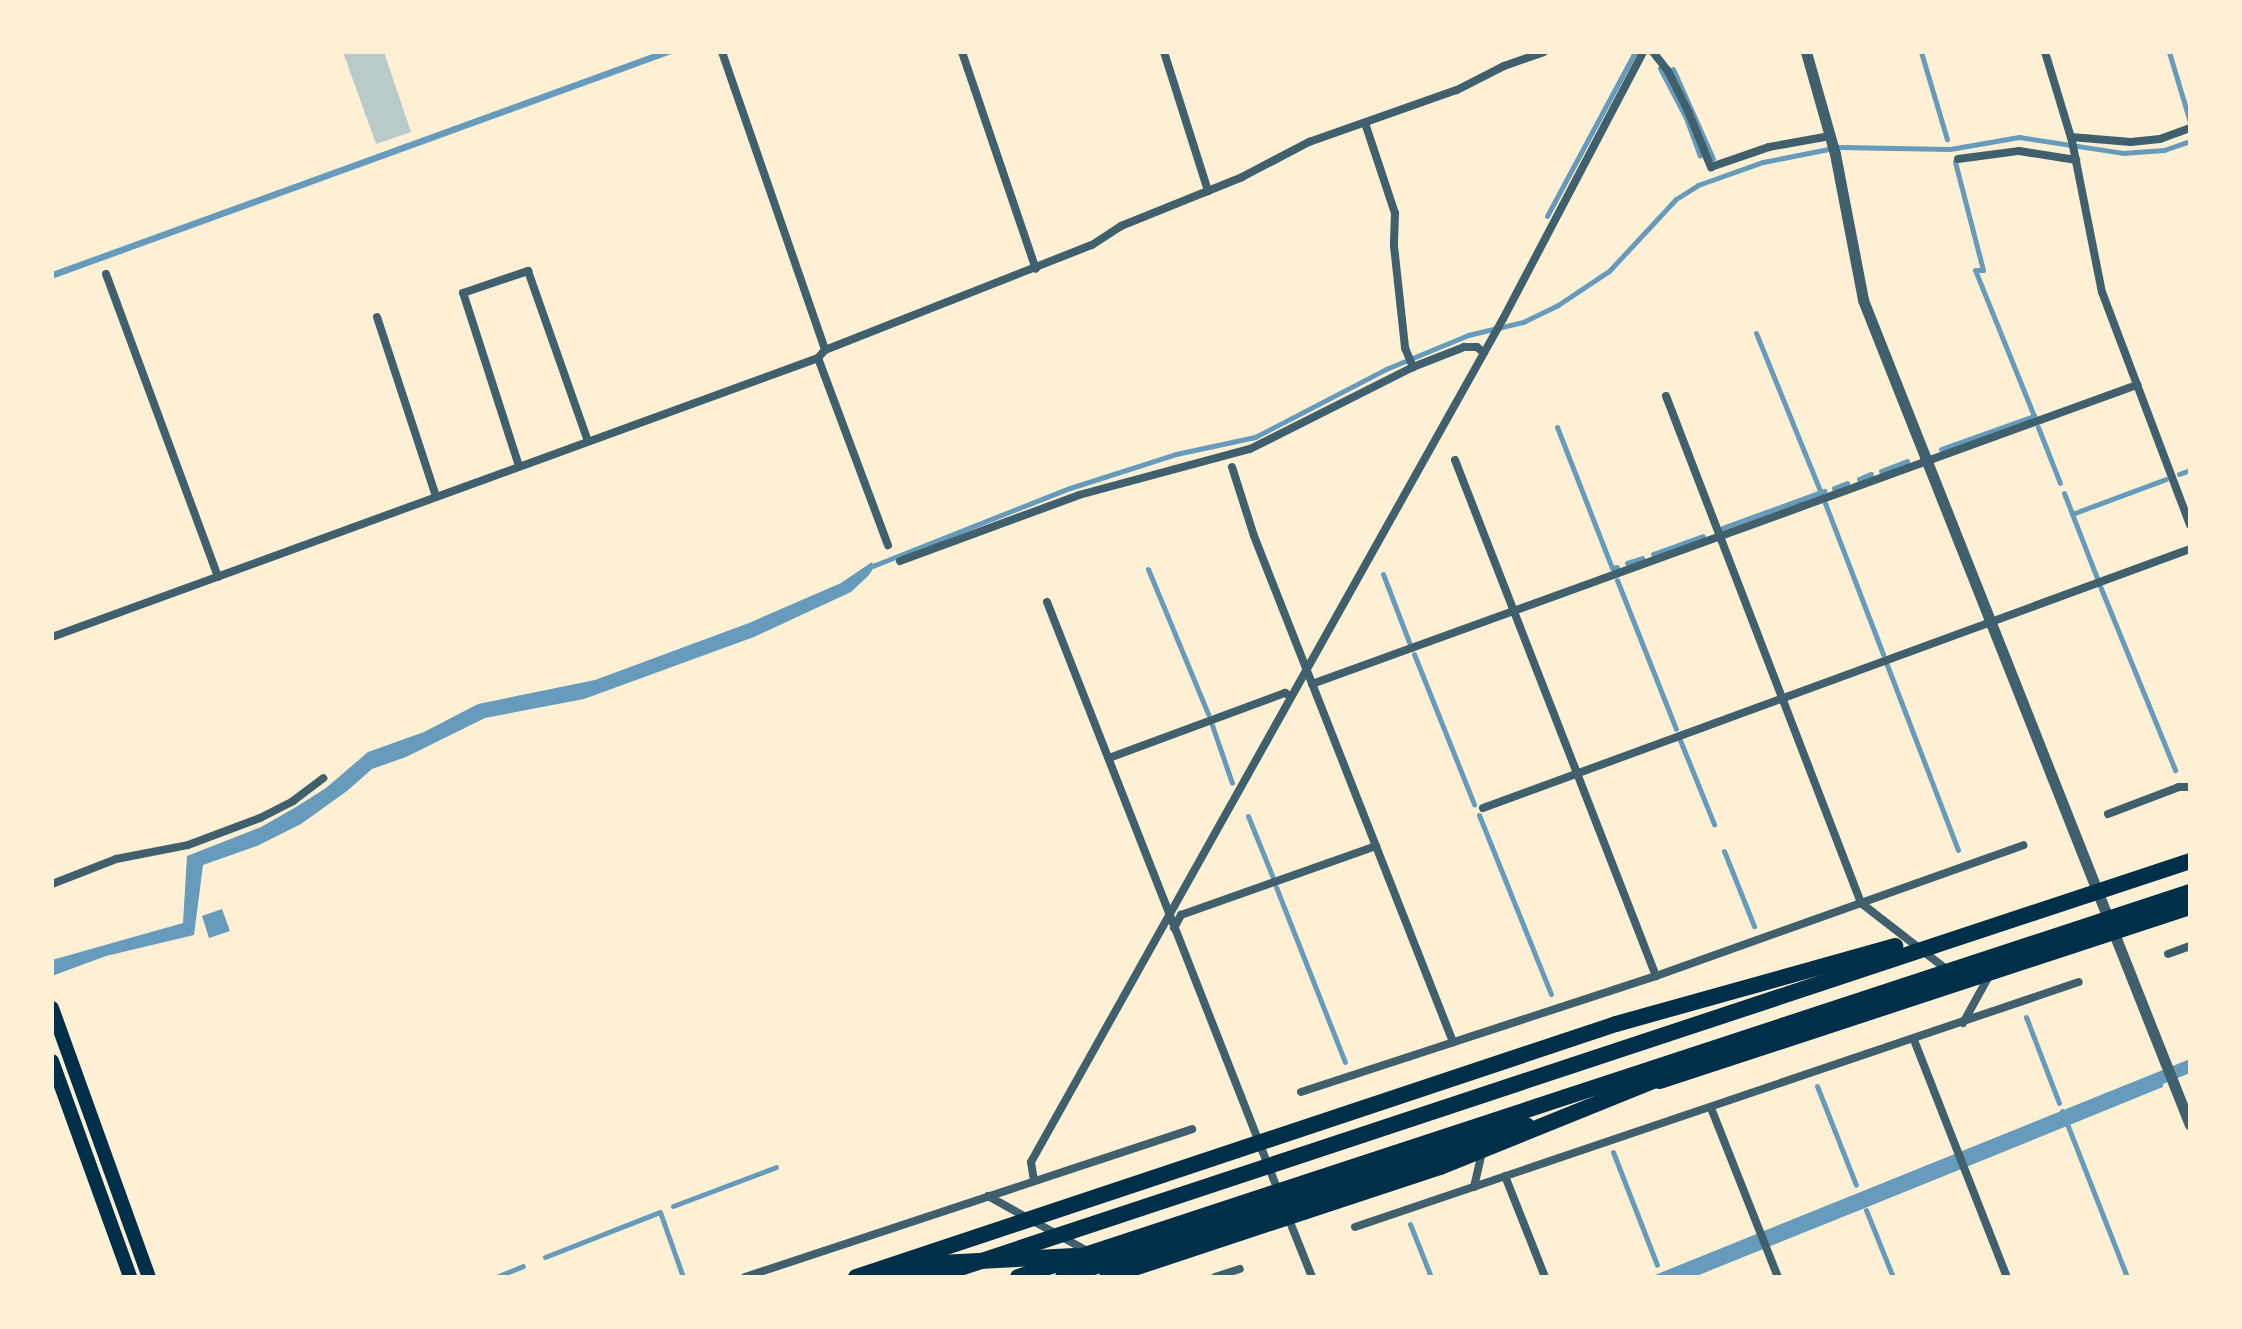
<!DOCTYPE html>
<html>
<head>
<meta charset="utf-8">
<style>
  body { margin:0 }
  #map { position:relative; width:2242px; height:1329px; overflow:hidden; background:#fdf0d5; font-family:"DejaVu Sans",sans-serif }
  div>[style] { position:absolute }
  .green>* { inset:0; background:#b9caca }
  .water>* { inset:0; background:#669bbc }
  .stream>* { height:5px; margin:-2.5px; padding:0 2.5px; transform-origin:2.5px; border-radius:2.5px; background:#669bbc }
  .minor>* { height:8px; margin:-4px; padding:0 4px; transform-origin:4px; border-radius:4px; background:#3f606c }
  .tertiary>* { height:11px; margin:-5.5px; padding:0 5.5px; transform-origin:5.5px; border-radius:5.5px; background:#3f606c }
  .primary>* { height:14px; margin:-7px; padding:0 7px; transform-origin:7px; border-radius:7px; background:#003049 }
  .trunk>* { height:16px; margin:-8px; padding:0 8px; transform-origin:8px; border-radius:8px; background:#003049 }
  .motorway>* { height:16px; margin:-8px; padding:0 8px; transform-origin:8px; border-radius:8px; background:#003049 }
  span { translate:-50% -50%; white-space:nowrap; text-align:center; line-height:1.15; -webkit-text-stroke:6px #fdf0d5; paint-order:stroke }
  .frame { position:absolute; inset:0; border:54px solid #fdf0d5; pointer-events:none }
</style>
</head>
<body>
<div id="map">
  <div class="green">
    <div style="clip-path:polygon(343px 52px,384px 52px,411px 132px,376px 144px)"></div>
  </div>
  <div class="water">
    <div style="clip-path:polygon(658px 52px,677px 52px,52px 279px,52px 272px)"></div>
    <div style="clip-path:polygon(872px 562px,874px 567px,869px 575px,851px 592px,754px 637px,584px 699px,485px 718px,406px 757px,372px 769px,347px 791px,301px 824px,257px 846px,203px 865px,194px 935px,106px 956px,52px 976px,52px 960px,183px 923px,187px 856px,261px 827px,296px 807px,326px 788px,368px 752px,424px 732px,478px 704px,595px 680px,749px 623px,841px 583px)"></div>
    <div style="clip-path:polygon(222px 909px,230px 931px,209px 938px,202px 916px)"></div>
    <div style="clip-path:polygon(2190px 1059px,2190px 1073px,2163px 1084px,2163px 1087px,1865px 1208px,1694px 1277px,1650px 1277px)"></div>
  </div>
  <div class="stream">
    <div style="left:1921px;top:52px;width:91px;rotate:73.4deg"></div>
    <div style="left:2169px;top:52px;width:73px;rotate:73.3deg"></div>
    <div style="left:1660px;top:68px;width:56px;rotate:62.5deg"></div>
    <div style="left:1686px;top:118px;width:40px;rotate:69.8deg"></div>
    <div style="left:1673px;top:69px;width:98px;rotate:66deg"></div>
    <div style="left:1547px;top:216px;width:186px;rotate:-61.8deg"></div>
    <div style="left:1756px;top:333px;width:173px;rotate:67.9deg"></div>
    <div style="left:1557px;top:427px;width:151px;rotate:68.7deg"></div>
    <div style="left:1612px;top:568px;width:5px;rotate:-11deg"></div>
    <div style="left:2038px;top:427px;width:60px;rotate:68.6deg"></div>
    <div style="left:1941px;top:449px;width:99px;rotate:-19.5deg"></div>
    <div style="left:2034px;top:416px;width:157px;rotate:-112deg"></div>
    <div style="left:1975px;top:270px;width:8px"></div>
    <div style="left:1983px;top:270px;width:112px;rotate:-104.5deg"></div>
    <div style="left:1881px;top:471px;width:28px;rotate:-21deg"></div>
    <div style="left:2179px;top:474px;width:12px;rotate:-20deg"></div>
    <div style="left:1859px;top:479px;width:13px;rotate:-23deg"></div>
    <div style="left:1834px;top:488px;width:14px;rotate:-21deg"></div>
    <div style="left:2064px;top:493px;width:91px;rotate:68.8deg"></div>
    <div style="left:1825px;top:503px;width:162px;rotate:69deg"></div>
    <div style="left:2072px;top:514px;width:100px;rotate:-20.4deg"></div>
    <div style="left:1722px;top:528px;width:109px;rotate:-19.9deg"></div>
    <div style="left:1653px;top:554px;width:53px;rotate:-19.8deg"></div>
    <div style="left:1627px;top:563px;width:16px;rotate:-18deg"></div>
    <div style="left:870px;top:567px;width:215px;rotate:-21.6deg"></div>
    <div style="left:1070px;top:488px;width:111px;rotate:-17.8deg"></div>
    <div style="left:1176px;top:454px;width:81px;rotate:-12.1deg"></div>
    <div style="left:1255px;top:437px;width:148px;rotate:-27.4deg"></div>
    <div style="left:1386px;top:369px;width:89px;rotate:-22.5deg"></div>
    <div style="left:1468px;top:335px;width:57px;rotate:-13.3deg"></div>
    <div style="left:1523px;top:322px;width:39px;rotate:-26deg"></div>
    <div style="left:1558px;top:305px;width:61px;rotate:-33.7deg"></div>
    <div style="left:1609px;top:271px;width:98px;rotate:-47.1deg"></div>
    <div style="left:1676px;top:199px;width:26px;rotate:-32deg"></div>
    <div style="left:1698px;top:185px;width:69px;rotate:-19.5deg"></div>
    <div style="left:1763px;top:162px;width:77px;rotate:-11.2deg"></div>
    <div style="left:1839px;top:147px;width:111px;rotate:1deg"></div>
    <div style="left:1950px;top:149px;width:70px;rotate:-9.9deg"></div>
    <div style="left:2019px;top:137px;width:105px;rotate:8.7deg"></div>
    <div style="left:2123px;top:153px;width:41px;rotate:-4.2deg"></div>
    <div style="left:2164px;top:150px;width:28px;rotate:-19deg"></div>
    <div style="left:1148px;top:569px;width:157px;rotate:67.5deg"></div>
    <div style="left:1383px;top:574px;width:73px;rotate:69.1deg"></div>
    <div style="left:1617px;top:580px;width:160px;rotate:68.4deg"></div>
    <div style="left:2100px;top:586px;width:199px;rotate:67.8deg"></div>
    <div style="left:1414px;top:654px;width:162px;rotate:68.2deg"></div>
    <div style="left:1887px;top:665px;width:198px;rotate:69deg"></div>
    <div style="left:1212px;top:725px;width:61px;rotate:71deg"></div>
    <div style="left:1680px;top:740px;width:91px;rotate:68deg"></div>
    <div style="left:1479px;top:815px;width:193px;rotate:68.1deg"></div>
    <div style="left:1248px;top:816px;width:67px;rotate:68deg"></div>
    <div style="left:1724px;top:851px;width:81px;rotate:68.2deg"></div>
    <div style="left:1276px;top:887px;width:188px;rotate:68.5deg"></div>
    <div style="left:2026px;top:1017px;width:92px;rotate:69deg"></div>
    <div style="left:1817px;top:1086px;width:106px;rotate:68.5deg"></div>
    <div style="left:2062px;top:1111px;width:178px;rotate:68.6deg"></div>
    <div style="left:1613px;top:1152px;width:121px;rotate:68.7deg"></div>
    <div style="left:673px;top:1206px;width:110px;rotate:-20.7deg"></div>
    <div style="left:1866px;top:1210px;width:72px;rotate:68.1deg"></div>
    <div style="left:1410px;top:1224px;width:57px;rotate:68.4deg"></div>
    <div style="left:545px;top:1257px;width:123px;rotate:-21.4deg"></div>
    <div style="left:660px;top:1212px;width:69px;rotate:70.5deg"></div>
    <div style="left:496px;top:1277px;width:29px;rotate:-22deg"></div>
  </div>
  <div class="minor">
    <div style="left:722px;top:52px;width:315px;rotate:70.9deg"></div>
    <div style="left:962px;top:52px;width:229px;rotate:71.2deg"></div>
    <div style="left:1164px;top:52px;width:146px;rotate:72.4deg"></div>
    <div style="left:1653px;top:52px;width:24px;rotate:52deg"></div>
    <div style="left:1668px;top:71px;width:45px;rotate:63.4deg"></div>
    <div style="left:1688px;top:111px;width:61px;rotate:67.7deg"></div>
    <div style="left:1711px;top:167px;width:61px;rotate:-19deg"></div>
    <div style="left:1769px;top:147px;width:62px;rotate:-10.2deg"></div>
    <div style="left:2045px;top:52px;width:93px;rotate:73.1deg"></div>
    <div style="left:2072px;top:141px;width:154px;rotate:78.8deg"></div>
    <div style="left:2102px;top:292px;width:249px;rotate:69.3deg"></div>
    <div style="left:1365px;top:123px;width:95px;rotate:71.6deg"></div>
    <div style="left:1395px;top:213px;width:33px;rotate:92deg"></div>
    <div style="left:1394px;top:246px;width:103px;rotate:83.8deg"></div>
    <div style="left:1405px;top:348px;width:21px;rotate:67deg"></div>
    <div style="left:2071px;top:137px;width:60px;rotate:4.8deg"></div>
    <div style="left:2131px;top:142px;width:29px;rotate:-6deg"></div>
    <div style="left:2160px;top:139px;width:32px;rotate:-20deg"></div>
    <div style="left:1958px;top:159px;width:62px;rotate:-7.5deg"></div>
    <div style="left:2019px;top:151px;width:58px;rotate:9deg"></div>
    <div style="left:106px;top:274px;width:323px;rotate:69.7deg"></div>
    <div style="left:377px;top:317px;width:188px;rotate:71.8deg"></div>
    <div style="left:818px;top:358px;width:200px;rotate:69.5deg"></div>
    <div style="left:1666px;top:396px;width:543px;rotate:68.96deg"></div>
    <div style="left:1861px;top:903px;width:113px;rotate:37.8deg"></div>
    <div style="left:1455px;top:460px;width:554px;rotate:68.72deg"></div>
    <div style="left:519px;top:466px;width:182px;rotate:-107.9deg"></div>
    <div style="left:463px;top:293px;width:69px;rotate:-18.7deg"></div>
    <div style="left:528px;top:271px;width:180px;rotate:70.6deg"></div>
    <div style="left:1232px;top:467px;width:72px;rotate:72.3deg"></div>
    <div style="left:1254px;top:536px;width:544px;rotate:68.53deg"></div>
    <div style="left:900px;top:561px;width:191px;rotate:-20.2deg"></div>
    <div style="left:1079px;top:495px;width:177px;rotate:-15.1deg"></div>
    <div style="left:1250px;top:449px;width:182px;rotate:-26.7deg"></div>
    <div style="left:1413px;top:367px;width:55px;rotate:-21.4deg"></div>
    <div style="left:1464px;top:347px;width:13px"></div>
    <div style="left:1477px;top:347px;width:9px;rotate:41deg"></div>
    <div style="left:1047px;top:602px;width:635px;rotate:68.57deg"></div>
    <div style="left:52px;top:637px;width:815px;rotate:-20.01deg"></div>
    <div style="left:818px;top:358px;width:11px;rotate:-49deg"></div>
    <div style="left:825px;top:350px;width:287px;rotate:-21.5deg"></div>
    <div style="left:1092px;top:245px;width:35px;rotate:-33deg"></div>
    <div style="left:1121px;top:226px;width:131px;rotate:-22deg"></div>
    <div style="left:1242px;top:177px;width:76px;rotate:-27.6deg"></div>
    <div style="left:1309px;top:142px;width:157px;rotate:-19.4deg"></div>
    <div style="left:1457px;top:90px;width:53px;rotate:-27.1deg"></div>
    <div style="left:1504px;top:66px;width:42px;rotate:-19.3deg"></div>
    <div style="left:1312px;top:684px;width:878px;rotate:-19.92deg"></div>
    <div style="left:1109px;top:758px;width:188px;rotate:-20.3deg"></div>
    <div style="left:1285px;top:693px;width:6px;rotate:31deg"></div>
    <div style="left:1483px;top:808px;width:753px;rotate:-20.12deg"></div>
    <div style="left:2108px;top:814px;width:76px;rotate:-20.8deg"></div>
    <div style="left:2179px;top:787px;width:11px"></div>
    <div style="left:52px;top:884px;width:69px;rotate:-21.3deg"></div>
    <div style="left:116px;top:859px;width:73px;rotate:-11deg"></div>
    <div style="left:188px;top:845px;width:77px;rotate:-20.6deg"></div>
    <div style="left:260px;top:818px;width:37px;rotate:-27deg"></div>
    <div style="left:293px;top:801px;width:38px;rotate:-37deg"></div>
    <div style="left:1174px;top:928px;width:15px;rotate:-62deg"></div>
    <div style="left:1181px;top:915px;width:207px;rotate:-19.5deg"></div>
    <div style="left:2168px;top:954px;width:23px;rotate:-20deg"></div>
    <div style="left:1963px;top:1023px;width:56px;rotate:-61.1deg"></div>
    <div style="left:1914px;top:1040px;width:255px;rotate:68.6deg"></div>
    <div style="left:1301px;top:1092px;width:373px;rotate:-18.1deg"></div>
    <div style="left:1656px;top:976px;width:390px;rotate:-19.6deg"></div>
    <div style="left:1711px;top:1108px;width:182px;rotate:68.4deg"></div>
    <div style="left:1505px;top:1176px;width:109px;rotate:68.4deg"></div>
    <div style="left:1034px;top:1181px;width:19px;rotate:-99deg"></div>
    <div style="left:1031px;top:1162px;width:966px;rotate:-60.76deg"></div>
    <div style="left:1503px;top:319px;width:301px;rotate:-62.3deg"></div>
    <div style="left:1474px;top:1187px;width:37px;rotate:-77deg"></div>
    <div style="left:988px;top:1196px;width:115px;rotate:29deg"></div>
    <div style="left:1288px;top:1217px;width:65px;rotate:68.2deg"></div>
    <div style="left:1355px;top:1227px;width:764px;rotate:-18.7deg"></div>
    <div style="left:745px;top:1277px;width:471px;rotate:-18.3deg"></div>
    <div style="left:1215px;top:1277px;width:26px;rotate:-18deg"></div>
  </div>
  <div class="tertiary">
    <div style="left:1806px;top:52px;width:106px;rotate:74.1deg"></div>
    <div style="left:1835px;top:154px;width:149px;rotate:79.1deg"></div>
    <div style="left:1863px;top:300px;width:887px;rotate:68.38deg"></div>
  </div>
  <div class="primary">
    <div style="left:52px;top:1008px;width:286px;rotate:70.2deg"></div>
    <div style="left:52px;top:1061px;width:230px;rotate:70.1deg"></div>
  </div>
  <div class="trunk">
    <div style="left:1660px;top:1081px;width:558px;rotate:-18.18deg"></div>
    <div style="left:888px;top:1277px;width:54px;rotate:-15.1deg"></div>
    <div style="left:940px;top:1263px;width:135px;rotate:-3deg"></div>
    <div style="left:1063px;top:1277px;width:488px;rotate:-18.1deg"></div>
  </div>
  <div class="motorway">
    <div style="left:856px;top:1277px;width:801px;rotate:-18.41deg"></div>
    <div style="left:1616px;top:1024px;width:290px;rotate:-15.6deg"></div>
    <div style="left:933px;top:1277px;width:1324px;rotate:-18.31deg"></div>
    <div style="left:1018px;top:1277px;width:1234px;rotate:-18.19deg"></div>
    <div style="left:1107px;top:1277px;width:351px;rotate:-18.3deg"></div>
    <div style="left:1440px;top:1167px;width:251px;rotate:-22deg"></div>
  </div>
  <div class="frame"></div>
</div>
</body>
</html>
